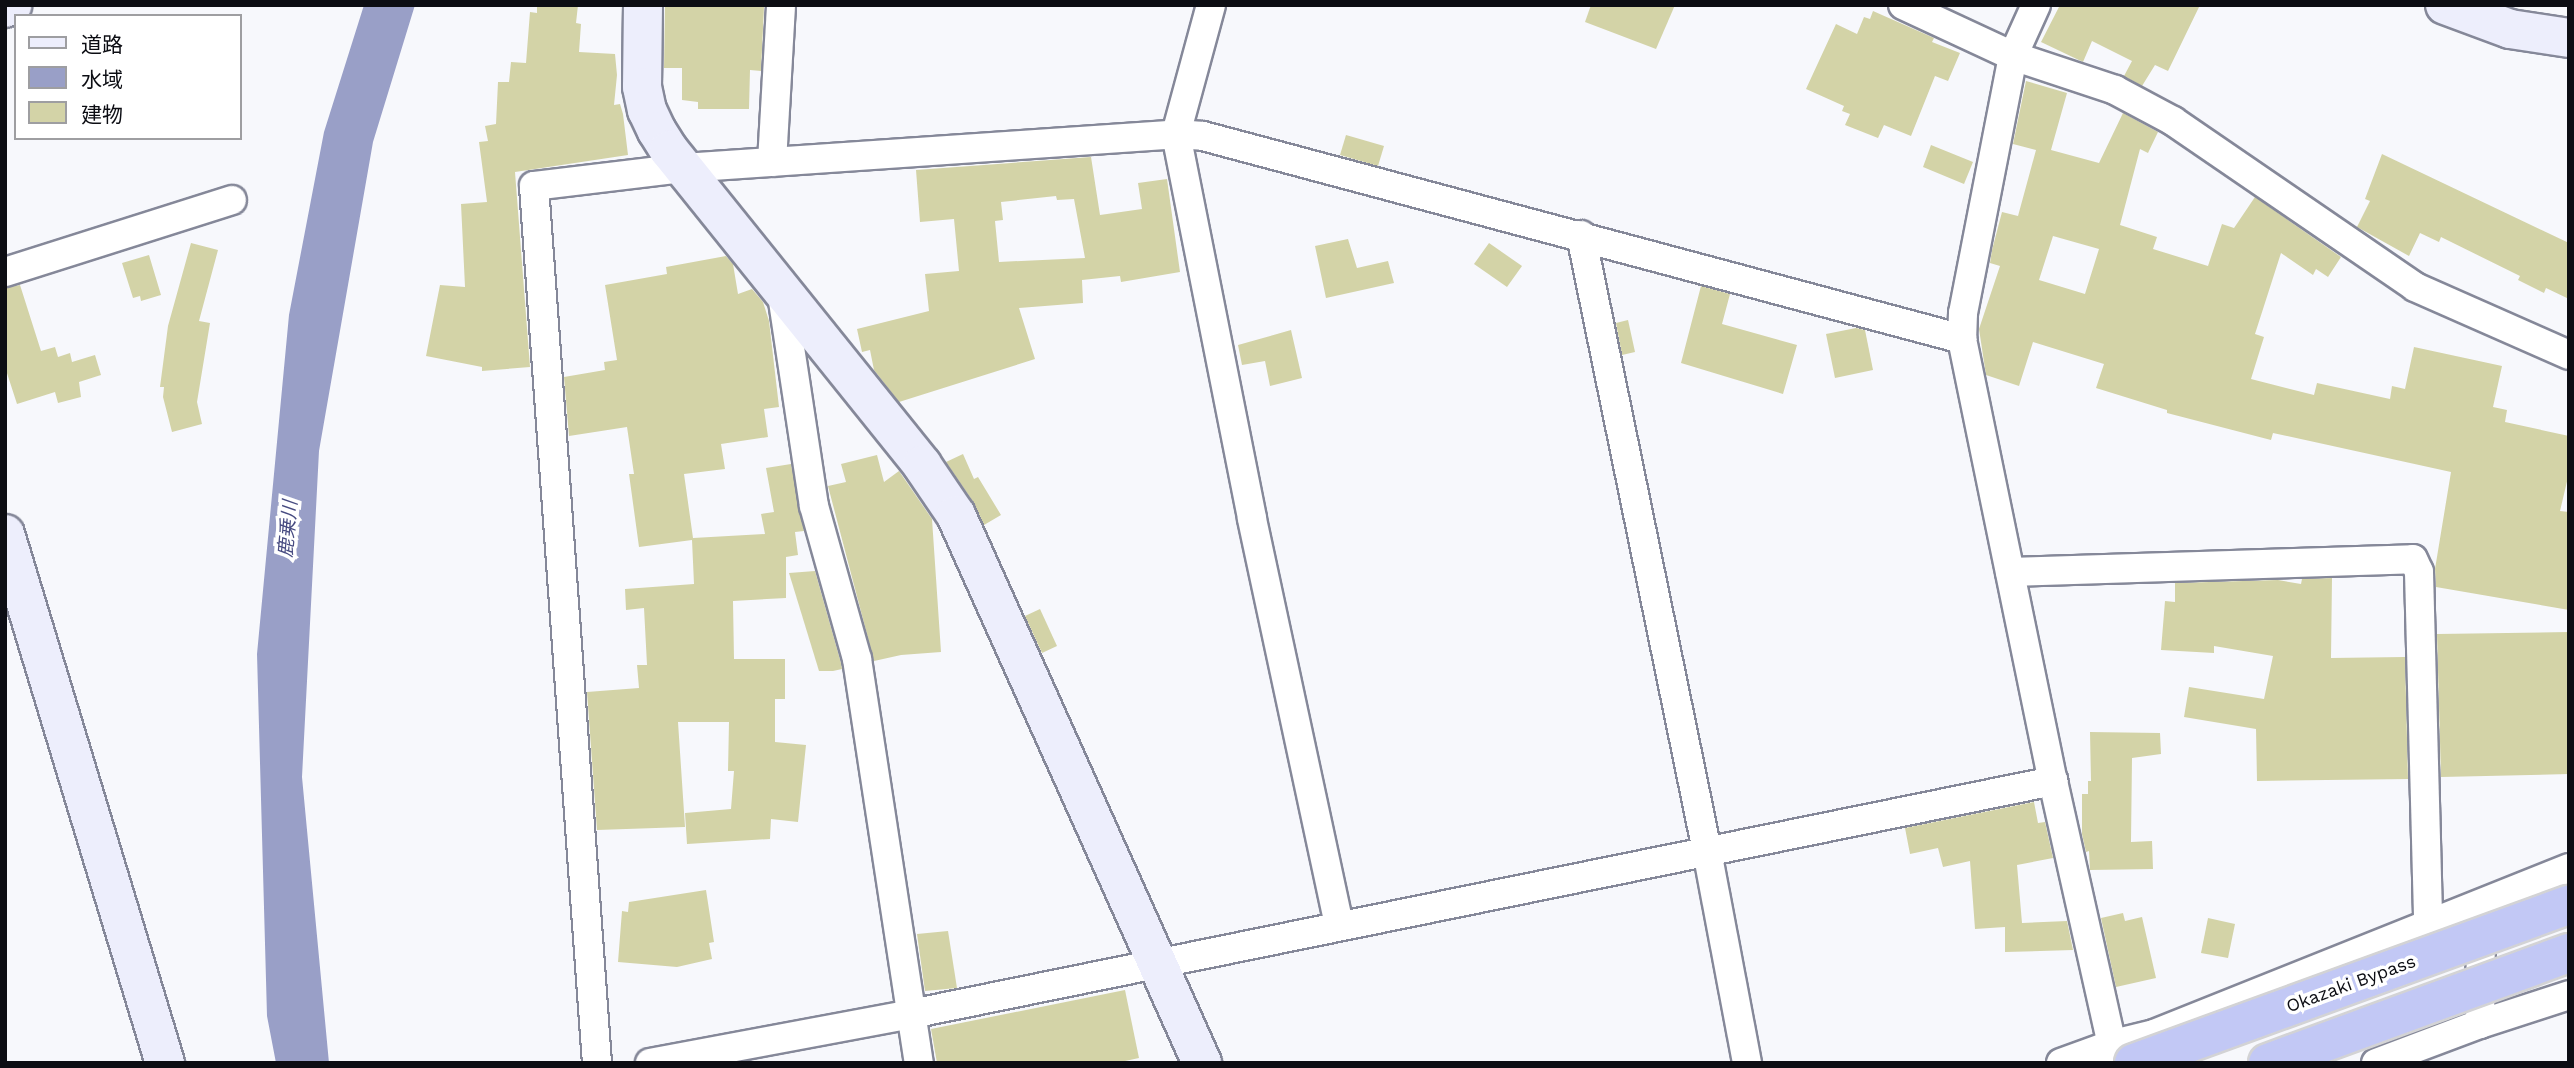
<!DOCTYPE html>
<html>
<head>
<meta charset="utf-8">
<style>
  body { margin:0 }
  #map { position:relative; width:2574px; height:1068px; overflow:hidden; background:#f7f8fc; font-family:"Work Sans","Noto Sans JP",sans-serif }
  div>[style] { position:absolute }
  .water>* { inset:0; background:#999fc7 }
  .building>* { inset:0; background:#d3d3a7 }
  .roads { filter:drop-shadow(2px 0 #858899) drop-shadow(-2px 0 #858899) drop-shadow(0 2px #858899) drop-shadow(0 -2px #858899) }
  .street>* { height:28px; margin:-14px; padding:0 14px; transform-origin:14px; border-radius:14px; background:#fff }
  .secondary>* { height:38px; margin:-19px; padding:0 19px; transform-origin:19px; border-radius:19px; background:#edeefc }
  .bridges { filter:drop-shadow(2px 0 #d3d3d5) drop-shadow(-2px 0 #d3d3d5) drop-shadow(0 2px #d3d3d5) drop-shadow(0 -2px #d3d3d5) }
  .highway-bridge>* { height:38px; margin:-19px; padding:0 19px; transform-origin:19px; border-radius:19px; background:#c2c8f5 }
  span { translate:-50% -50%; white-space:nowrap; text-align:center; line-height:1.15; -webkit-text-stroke:7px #fff; paint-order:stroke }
  .street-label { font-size:18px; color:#0c0d13 }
  .water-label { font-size:19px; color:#474b81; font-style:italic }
  .frame { position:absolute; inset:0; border:7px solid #0c0d13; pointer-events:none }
  .legend { position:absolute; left:14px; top:14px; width:228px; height:126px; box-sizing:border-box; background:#fff; border:2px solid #9e9ea1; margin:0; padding:9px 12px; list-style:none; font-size:21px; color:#0c0d13 }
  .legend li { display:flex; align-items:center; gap:14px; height:35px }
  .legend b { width:35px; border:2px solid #9e9ea1 }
</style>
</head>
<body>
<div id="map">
  <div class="water">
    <div style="clip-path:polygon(364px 5px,415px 5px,373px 142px,319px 451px,302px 777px,329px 1063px,276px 1063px,267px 1016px,257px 654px,289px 315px,324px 132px)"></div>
  </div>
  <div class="building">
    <div style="clip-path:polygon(537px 5px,578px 5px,576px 23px,581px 24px,579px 52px,615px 54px,617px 75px,614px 105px,620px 104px,623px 114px,628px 155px,515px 172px,530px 367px,482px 371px,482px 367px,426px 356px,440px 285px,465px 287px,461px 204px,487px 202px,479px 142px,488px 141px,485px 126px,496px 124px,498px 82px,509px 82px,511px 62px,526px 63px,530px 12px,537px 13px)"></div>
    <div style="clip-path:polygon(725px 5px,764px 7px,761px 71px,750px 70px,749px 109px,698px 109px,698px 102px,682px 100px,682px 68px,664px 68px,665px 6px)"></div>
    <div style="clip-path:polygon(1591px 5px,1675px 5px,1656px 49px,1585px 22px)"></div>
    <div style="clip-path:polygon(2060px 5px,2200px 5px,2168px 71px,2155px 65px,2142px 86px,2124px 76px,2132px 61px,2092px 41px,2083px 62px,2041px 42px)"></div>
    <div style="clip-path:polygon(1873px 11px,1934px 38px,1932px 42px,1960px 53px,1948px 81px,1935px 76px,1911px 136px,1884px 125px,1878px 138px,1845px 125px,1850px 114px,1842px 111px,1844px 106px,1806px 89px,1836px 24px,1857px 34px,1864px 17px,1870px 19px)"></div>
    <div style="clip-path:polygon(evenodd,2026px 81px,2067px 93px,2051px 150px,2099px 163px,2123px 113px,2158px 132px,2148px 153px,2140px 149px,2120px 225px,2157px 237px,2153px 249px,2208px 266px,2222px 224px,2234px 228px,2255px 197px,2341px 257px,2328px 277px,2316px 269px,2313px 275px,2281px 253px,2255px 334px,2264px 337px,2251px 379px,2314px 395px,2317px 383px,2390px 399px,2392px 386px,2405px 389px,2414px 347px,2502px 366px,2493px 407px,2507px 410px,2505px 422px,2569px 436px,2569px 473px,2560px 511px,2569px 512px,2569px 610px,2436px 587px,2435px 569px,2451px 472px,2273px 433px,2271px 440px,2167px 413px,2167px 410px,2096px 388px,2104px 364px,2033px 342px,2019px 386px,1986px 375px,1979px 329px,2000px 266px,1990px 263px,1992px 250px,2002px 212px,2018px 216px,2036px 150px,2013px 144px,2026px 81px,2053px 236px,2099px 249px,2085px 294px,2039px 280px,2053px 236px)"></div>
    <div style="clip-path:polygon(1346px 135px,1384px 146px,1378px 166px,1340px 155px)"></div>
    <div style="clip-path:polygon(1931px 145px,1973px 162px,1964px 184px,1923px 167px)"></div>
    <div style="clip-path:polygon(2382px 154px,2569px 243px,2569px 299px,2546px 288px,2544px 293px,2518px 280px,2520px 276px,2441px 237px,2439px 242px,2420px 233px,2409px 256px,2357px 227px,2370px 201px,2365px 199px)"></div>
    <div style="clip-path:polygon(evenodd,1091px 157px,1100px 215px,1142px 209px,1138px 183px,1167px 179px,1180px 272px,1121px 282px,1120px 276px,1082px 280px,1083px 303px,1019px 308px,1035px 359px,899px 402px,874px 370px,870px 350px,862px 352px,857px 329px,929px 311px,925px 274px,959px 271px,954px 219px,920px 222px,916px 170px,1091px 157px,1056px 196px,1057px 200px,1074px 199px,1085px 258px,999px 262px,995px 221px,1003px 220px,1001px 202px,1056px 196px)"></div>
    <div style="clip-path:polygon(1348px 239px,1357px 268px,1388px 261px,1394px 283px,1326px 298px,1315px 246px)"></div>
    <div style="clip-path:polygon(191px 243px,218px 250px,199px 321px,210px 323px,197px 402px,202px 424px,172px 432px,163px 397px,164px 387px,160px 387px,168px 326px)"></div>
    <div style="clip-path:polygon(1489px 243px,1522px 266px,1507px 287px,1474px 264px)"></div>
    <div style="clip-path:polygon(149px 255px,161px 295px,141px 301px,140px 296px,133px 298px,122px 263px)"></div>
    <div style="clip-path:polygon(726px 256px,733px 264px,738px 294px,752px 289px,763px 302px,769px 321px,779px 407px,764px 409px,768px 437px,721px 444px,725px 469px,684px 474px,693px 538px,765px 534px,761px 514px,774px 512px,766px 468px,791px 464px,804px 531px,795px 532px,798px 555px,786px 557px,786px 598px,733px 601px,734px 659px,785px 659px,785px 699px,775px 699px,775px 742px,806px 745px,798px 822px,771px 819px,770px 839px,687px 844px,685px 813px,731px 809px,734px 771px,728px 771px,729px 722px,678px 722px,685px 827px,597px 830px,587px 692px,639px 688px,637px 665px,647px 665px,644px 608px,626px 610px,625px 589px,694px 584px,692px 540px,639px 547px,629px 474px,634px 474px,627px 427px,569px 436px,564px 377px,605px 370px,604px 362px,617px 360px,605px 285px,667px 274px,666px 267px)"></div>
    <div style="clip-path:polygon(20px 285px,41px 351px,55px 347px,58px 357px,70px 353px,72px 362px,95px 355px,101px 375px,79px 382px,81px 397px,58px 403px,55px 392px,17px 404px,5px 367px,5px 288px)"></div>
    <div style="clip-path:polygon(1701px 286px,1730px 294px,1722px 324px,1797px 345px,1783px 394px,1681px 363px)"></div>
    <div style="clip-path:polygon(1628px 320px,1635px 352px,1622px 355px,1616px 323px)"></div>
    <div style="clip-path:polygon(1856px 328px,1865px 330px,1873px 370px,1835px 378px,1826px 334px)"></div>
    <div style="clip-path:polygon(1291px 330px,1302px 378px,1270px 386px,1265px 361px,1242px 365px,1238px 345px)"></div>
    <div style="clip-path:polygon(963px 454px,974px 479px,978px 477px,1001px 515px,984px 525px,974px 503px,946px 462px)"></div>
    <div style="clip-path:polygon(877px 455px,884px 482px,899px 471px,932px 519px,941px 652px,901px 655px,874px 661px,828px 486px,846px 482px,841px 464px)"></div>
    <div style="clip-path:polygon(815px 571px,841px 663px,842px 669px,833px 671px,819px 671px,789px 573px)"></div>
    <div style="clip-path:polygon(2332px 578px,2331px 658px,2405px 657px,2408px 779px,2257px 781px,2256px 729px,2184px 717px,2189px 687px,2264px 699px,2273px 656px,2214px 646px,2214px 653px,2161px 650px,2165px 601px,2175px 602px,2175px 583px,2278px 580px,2301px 584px,2302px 579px)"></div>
    <div style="clip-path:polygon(1040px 609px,1057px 646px,1042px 653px,1025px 616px)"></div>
    <div style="clip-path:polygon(2569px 632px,2569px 774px,2441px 777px,2437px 634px)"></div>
    <div style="clip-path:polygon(2090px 732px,2160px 733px,2161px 754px,2132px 758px,2131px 842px,2152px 841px,2153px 869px,2090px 870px,2089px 851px,2086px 852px,2082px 834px,2082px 794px,2088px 794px,2088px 781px,2091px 781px)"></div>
    <div style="clip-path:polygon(2034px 802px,2038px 823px,2045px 822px,2053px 858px,2017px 865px,2022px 923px,2067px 921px,2073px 950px,2005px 952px,2005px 927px,1975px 929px,1970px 861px,1943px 867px,1938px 848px,1910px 854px,1905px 828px)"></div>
    <div style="clip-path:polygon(706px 890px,714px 942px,709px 943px,712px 959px,677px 967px,618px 962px,622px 911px,628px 912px,629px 902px)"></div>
    <div style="clip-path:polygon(2123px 913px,2125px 921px,2142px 917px,2156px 978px,2116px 987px,2101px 918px)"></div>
    <div style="clip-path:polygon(2208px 918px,2235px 924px,2228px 958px,2201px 953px)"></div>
    <div style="clip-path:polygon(948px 931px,957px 988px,925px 991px,917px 934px)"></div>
    <div style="clip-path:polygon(1125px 990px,1139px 1058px,1116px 1063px,937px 1063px,931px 1029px)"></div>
  </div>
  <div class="roads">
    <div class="street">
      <div style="left:1211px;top:5px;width:134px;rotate:105.2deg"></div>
      <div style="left:1176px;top:134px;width:392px;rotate:78.8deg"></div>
      <div style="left:1252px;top:519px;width:416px;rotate:77.9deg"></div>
      <div style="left:1903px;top:5px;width:121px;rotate:24.9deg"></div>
      <div style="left:2013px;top:56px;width:108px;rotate:18.4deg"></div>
      <div style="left:2115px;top:90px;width:66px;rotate:28.1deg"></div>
      <div style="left:2173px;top:121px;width:293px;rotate:34.4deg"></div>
      <div style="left:2415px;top:287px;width:168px;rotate:23.8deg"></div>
      <div style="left:2036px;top:5px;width:56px;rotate:114.3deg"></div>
      <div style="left:2013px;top:56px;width:262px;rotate:101deg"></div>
      <div style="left:1963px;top:313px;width:26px;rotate:92deg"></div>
      <div style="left:1962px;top:339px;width:451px;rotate:78.4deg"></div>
      <div style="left:2053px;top:781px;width:289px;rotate:77.4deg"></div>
      <div style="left:772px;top:162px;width:157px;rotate:-86.7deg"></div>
      <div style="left:1581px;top:235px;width:629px;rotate:78.44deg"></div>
      <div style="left:1707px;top:851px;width:216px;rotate:79.3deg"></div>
      <div style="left:5px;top:272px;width:238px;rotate:-17.6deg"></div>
      <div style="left:781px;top:288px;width:220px;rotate:81.4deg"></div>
      <div style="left:814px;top:506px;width:159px;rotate:74.3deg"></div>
      <div style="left:857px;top:659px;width:409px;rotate:81.3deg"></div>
      <div style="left:2010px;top:572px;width:403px;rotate:-1.8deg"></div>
      <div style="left:2413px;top:559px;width:14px;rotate:65deg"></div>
      <div style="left:2419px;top:572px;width:353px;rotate:88.5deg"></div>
      <div style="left:2481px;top:919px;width:105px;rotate:90.5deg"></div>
      <div style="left:2480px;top:1024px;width:94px;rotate:-18deg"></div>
      <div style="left:597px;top:1063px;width:879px;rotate:-94.11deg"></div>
      <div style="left:534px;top:186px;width:150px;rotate:-6.9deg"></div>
      <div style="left:683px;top:168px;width:494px;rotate:-3.9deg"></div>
      <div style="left:1176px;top:134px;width:27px;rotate:4deg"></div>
      <div style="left:1203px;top:136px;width:786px;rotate:14.97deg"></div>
      <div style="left:650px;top:1063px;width:266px;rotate:-10.6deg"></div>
      <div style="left:911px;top:1014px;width:1166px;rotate:-11.53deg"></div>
      <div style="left:2061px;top:1063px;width:55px;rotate:-20.1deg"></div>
      <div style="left:2113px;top:1044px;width:42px;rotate:-13.7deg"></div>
      <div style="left:2154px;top:1034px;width:447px;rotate:-21.8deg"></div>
      <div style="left:2376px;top:1063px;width:111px;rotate:-20.6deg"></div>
    </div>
    <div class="secondary">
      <div style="left:643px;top:5px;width:82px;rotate:90.7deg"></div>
      <div style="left:642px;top:87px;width:24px;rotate:78deg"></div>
      <div style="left:647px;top:110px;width:23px;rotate:65deg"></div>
      <div style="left:657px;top:131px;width:22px;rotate:58deg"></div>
      <div style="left:669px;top:150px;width:404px;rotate:51.2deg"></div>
      <div style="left:922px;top:465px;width:60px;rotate:55.8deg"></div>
      <div style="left:956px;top:515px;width:601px;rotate:65.82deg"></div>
      <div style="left:2445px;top:5px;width:69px;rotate:20.3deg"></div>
      <div style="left:2510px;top:29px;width:60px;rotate:8.7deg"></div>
      <div style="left:5px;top:8px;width:8px;rotate:-23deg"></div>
      <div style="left:5px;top:534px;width:553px;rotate:73.17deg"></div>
    </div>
  </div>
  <div class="bridges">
    <div class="highway-bridge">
      <div style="left:2134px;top:1063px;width:463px;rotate:-20deg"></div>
      <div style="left:2268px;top:1063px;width:320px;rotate:-20.1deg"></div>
    </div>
  </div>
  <div class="street-label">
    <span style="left:2351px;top:984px;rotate:-20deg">Okazaki Bypass</span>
  </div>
  <div class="water-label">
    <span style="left:288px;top:529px;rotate:-85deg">鹿乗川</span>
  </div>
  <div class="frame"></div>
  <ul class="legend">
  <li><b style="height:9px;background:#edeefc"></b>道路</li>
  <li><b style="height:19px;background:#999fc7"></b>水域</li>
  <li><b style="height:19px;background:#d3d3a7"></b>建物</li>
  </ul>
</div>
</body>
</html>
